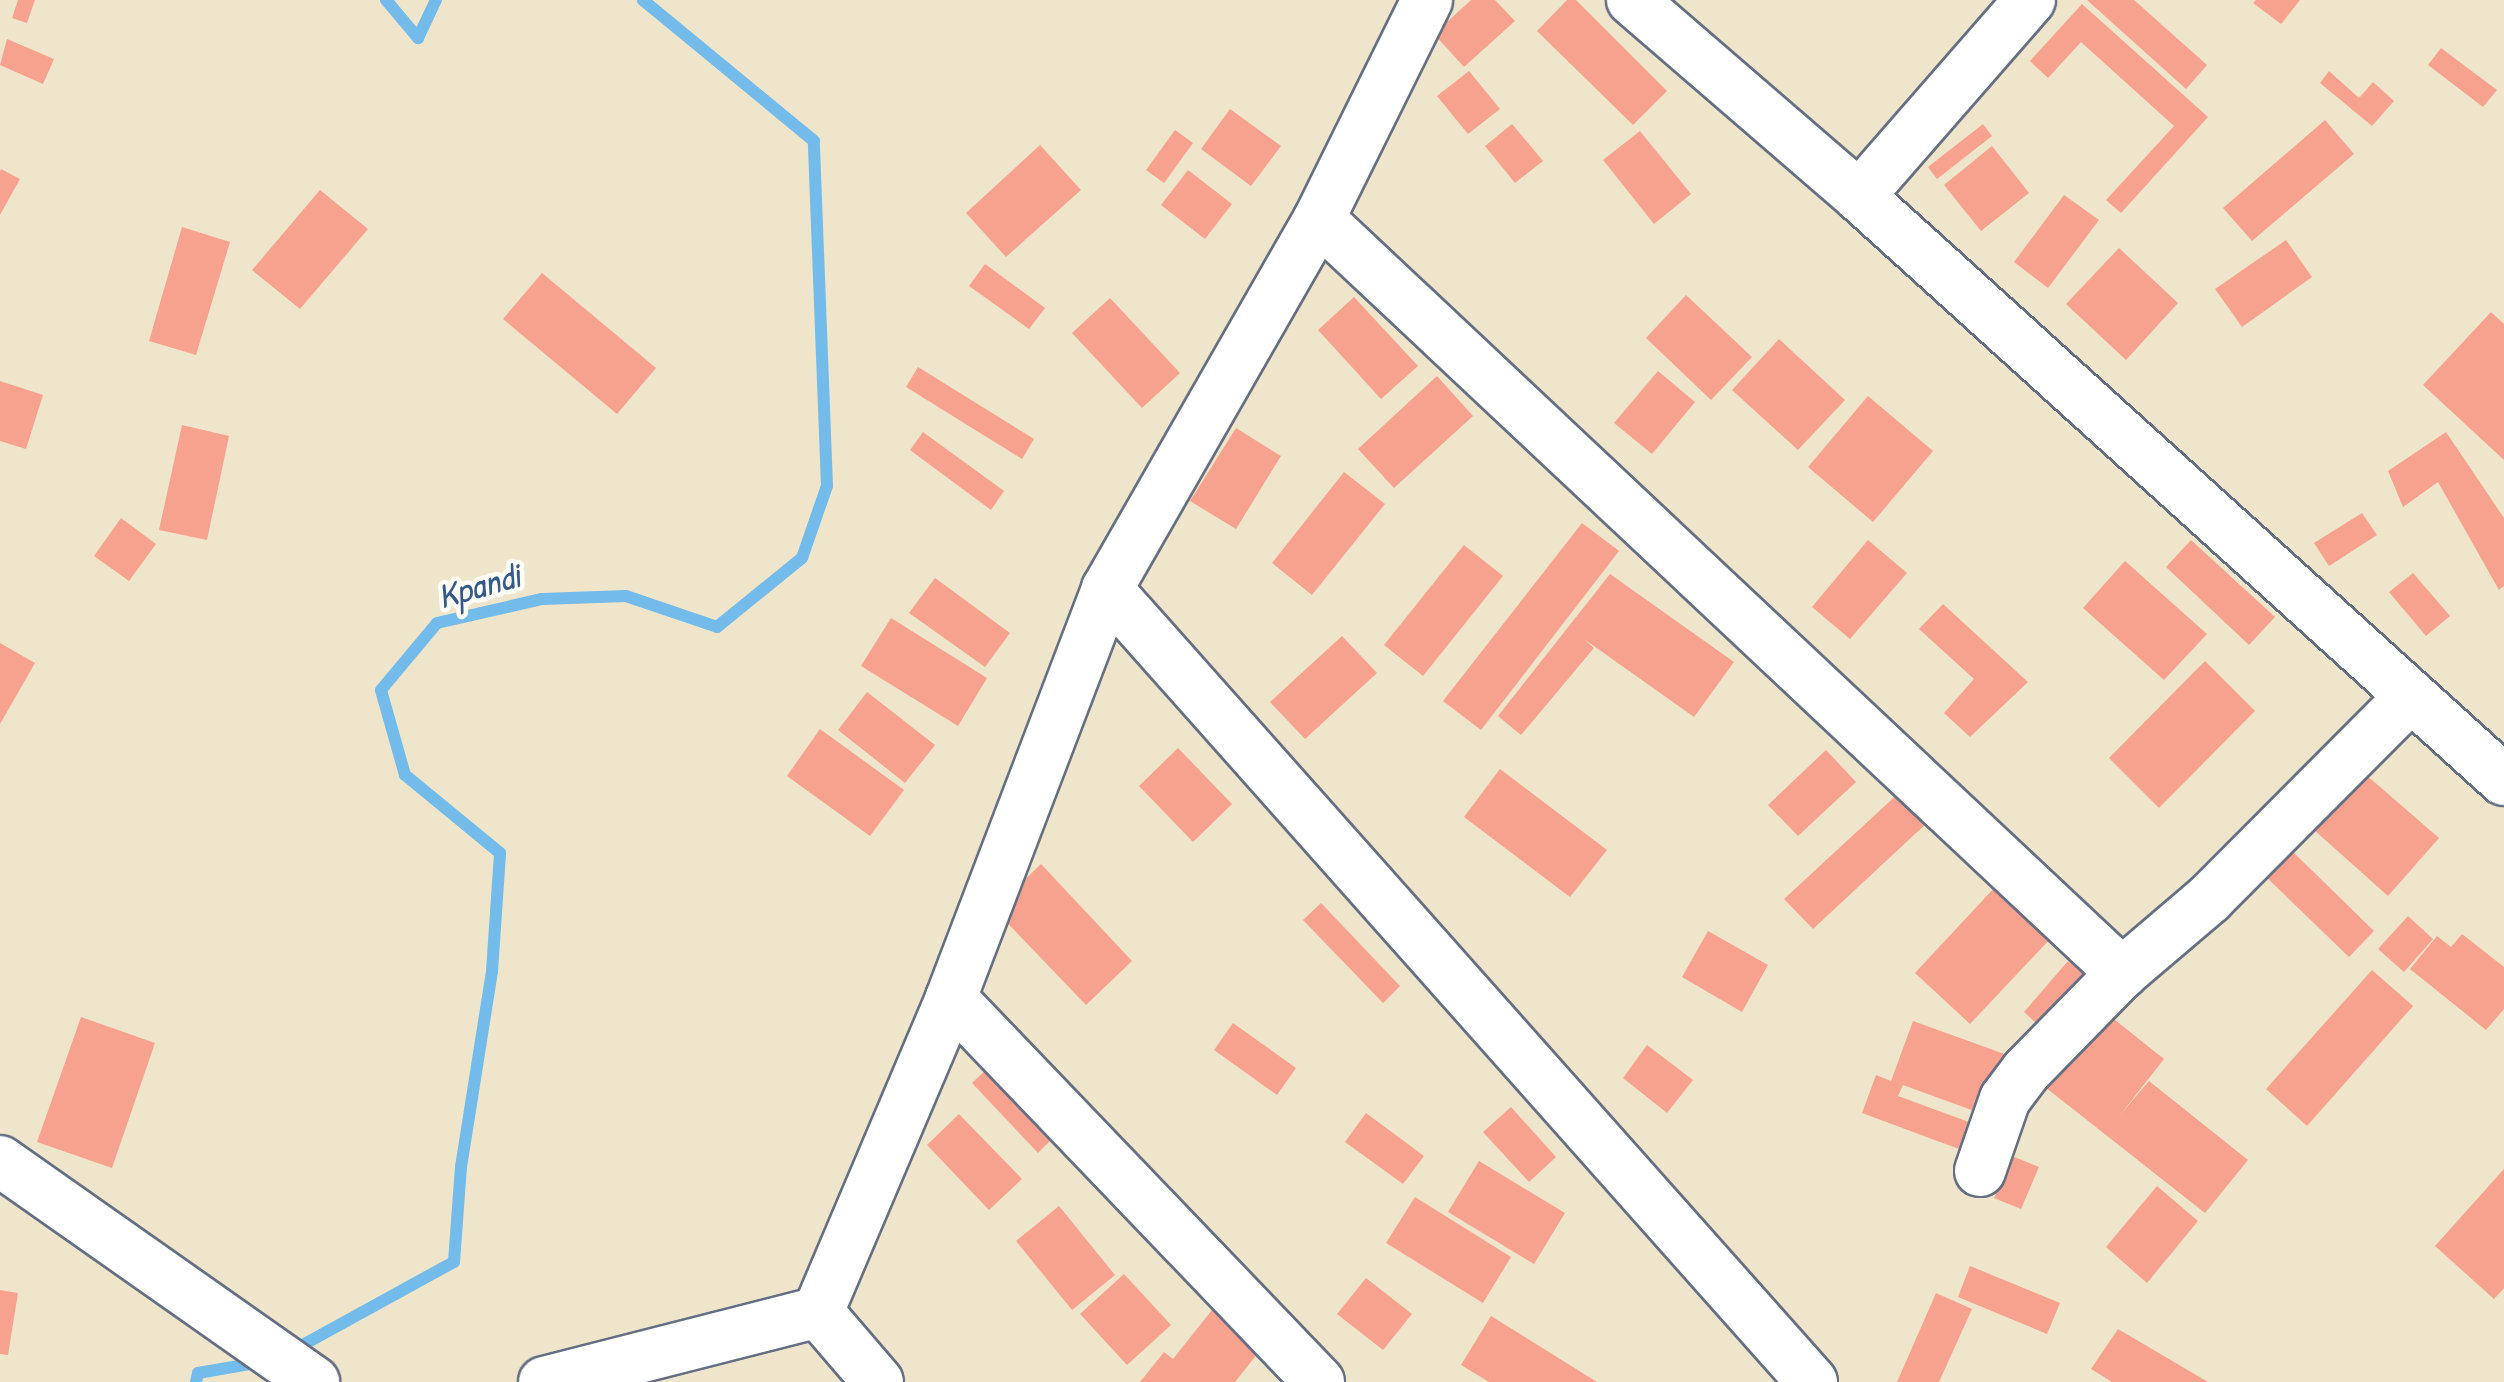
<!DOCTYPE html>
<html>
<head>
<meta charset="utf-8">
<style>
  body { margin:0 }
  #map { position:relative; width:2504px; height:1382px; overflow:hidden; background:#efe5ca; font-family:"Patrick Hand",sans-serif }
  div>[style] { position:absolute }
  .stream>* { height:12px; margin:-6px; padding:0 6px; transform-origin:6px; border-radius:6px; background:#72bbea }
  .building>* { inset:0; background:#f7a28f }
  .roads { filter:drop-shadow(2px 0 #656f84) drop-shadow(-2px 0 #656f84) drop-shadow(0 2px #656f84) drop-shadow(0 -2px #656f84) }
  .minor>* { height:50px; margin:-25px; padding:0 25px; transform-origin:25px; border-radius:25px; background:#fff }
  span { translate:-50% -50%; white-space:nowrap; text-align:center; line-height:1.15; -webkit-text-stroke:9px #fdfcf7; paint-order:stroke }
  .water-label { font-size:35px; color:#355988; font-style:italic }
</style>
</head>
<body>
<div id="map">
  <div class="stream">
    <div style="left:386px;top:0;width:50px;rotate:49.9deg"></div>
    <div style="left:418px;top:38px;width:42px;rotate:-64.7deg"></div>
    <div style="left:290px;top:1352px;width:187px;rotate:-28.8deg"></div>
    <div style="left:454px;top:1262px;width:95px;rotate:-85.8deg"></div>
    <div style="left:461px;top:1167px;width:198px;rotate:-81deg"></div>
    <div style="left:492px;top:971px;width:118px;rotate:-86.1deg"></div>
    <div style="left:500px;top:853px;width:123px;rotate:-140.6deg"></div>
    <div style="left:405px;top:775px;width:88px;rotate:-105.8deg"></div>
    <div style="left:381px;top:690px;width:87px;rotate:-50.1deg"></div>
    <div style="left:437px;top:623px;width:108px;rotate:-12.9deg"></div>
    <div style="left:542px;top:599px;width:84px;rotate:-2deg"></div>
    <div style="left:626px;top:596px;width:96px;rotate:18.8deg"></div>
    <div style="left:717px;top:627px;width:109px;rotate:-39.1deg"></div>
    <div style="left:802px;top:558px;width:76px;rotate:-70.9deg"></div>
    <div style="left:827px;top:486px;width:345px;rotate:-92.2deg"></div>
    <div style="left:814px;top:141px;width:222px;rotate:-140.5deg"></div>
    <div style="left:196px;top:1382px;width:9px;rotate:-77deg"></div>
    <div style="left:198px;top:1373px;width:65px;rotate:-9.8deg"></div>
  </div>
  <div class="building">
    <div style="clip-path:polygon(18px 0,35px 0,27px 23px,12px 18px)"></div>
    <div style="clip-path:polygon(1471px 0,1495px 0,1515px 21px,1464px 67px,1434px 34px)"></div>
    <div style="clip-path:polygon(1567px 0,1576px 0,1667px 91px,1633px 125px,1537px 31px)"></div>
    <div style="clip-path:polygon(2087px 0,2134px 0,2207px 65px,2186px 89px)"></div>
    <div style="clip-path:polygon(2256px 0,2300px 0,2281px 24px,2253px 3px)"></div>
    <div style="clip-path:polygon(2082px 4px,2208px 117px,2121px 213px,2106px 200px,2174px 126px,2081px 42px,2048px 78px,2030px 61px)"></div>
    <div style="clip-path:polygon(7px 39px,54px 59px,43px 84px,0 65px)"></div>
    <div style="clip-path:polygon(2441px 48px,2497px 90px,2483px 107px,2428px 65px)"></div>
    <div style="clip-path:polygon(1469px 71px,1500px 109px,1468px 134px,1437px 96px)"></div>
    <div style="clip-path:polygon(2329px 71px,2359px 98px,2373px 82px,2394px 101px,2372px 126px,2320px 83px)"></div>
    <div style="clip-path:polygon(1230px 109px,1281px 146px,1251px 186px,1201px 149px)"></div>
    <div style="clip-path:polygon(2325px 120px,2354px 154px,2252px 241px,2223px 208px)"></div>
    <div style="clip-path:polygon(1512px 124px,1543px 161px,1515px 183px,1485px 146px)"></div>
    <div style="clip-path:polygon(1983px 124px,1992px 136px,1937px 179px,1928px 167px)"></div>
    <div style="clip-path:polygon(1175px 130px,1193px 143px,1164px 183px,1146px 170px)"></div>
    <div style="clip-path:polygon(1640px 131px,1691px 194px,1654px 224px,1603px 160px)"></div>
    <div style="clip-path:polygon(1040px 145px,1081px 190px,1006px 257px,966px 213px)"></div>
    <div style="clip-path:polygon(1992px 146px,2029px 193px,1981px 231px,1944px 185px)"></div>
    <div style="clip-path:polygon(1px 169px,20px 179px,0 215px,0 171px)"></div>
    <div style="clip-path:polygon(1188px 170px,1232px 204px,1205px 239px,1161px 205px)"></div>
    <div style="clip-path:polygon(320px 190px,368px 229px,300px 309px,252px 270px)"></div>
    <div style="clip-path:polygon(2064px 195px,2099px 220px,2048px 288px,2014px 262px)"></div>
    <div style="clip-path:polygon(182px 227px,230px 242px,196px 355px,149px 341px)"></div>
    <div style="clip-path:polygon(2286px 240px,2312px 277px,2242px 327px,2215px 289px)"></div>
    <div style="clip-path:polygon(2119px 248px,2178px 303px,2126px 360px,2066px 304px)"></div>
    <div style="clip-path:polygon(985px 264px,1045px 308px,1029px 329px,969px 286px)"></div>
    <div style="clip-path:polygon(542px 273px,656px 368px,617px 414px,503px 319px)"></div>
    <div style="clip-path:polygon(1686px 295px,1752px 357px,1711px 400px,1646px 338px)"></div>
    <div style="clip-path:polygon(1354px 297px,1418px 366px,1381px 399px,1318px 330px)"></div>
    <div style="clip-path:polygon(1110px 298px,1180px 373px,1142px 408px,1072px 333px)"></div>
    <div style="clip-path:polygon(2491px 312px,2504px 324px,2504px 460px,2423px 385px)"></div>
    <div style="clip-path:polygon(1779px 339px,1845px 400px,1798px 450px,1732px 390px)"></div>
    <div style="clip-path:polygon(918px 367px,1034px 439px,1022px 459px,906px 387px)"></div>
    <div style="clip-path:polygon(1658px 371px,1695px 402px,1652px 454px,1614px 423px)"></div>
    <div style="clip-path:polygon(1437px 376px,1473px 416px,1394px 488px,1358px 449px)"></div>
    <div style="clip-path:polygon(0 381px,43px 395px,26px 449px,0 441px)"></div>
    <div style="clip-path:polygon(1868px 396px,1933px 451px,1873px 522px,1808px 467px)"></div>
    <div style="clip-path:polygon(182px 425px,229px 436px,207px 540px,159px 530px)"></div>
    <div style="clip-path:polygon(1236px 428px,1281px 456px,1236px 529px,1190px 501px)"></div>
    <div style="clip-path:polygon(923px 432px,1004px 491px,991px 510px,910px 450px)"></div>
    <div style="clip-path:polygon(2446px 432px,2504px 518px,2504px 586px,2499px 590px,2438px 482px,2403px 507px,2388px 471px)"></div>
    <div style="clip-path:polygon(1344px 472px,1385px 504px,1312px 595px,1272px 563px)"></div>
    <div style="clip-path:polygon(2362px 513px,2377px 535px,2329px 566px,2314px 543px)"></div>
    <div style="clip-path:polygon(121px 518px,156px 544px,129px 581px,94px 556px)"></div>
    <div style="clip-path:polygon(1582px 523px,1619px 551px,1481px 730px,1443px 701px)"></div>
    <div style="clip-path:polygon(1868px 540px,1907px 573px,1850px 639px,1812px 607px)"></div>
    <div style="clip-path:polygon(2191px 540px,2275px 617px,2249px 645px,2166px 567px)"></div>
    <div style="clip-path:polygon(1464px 545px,1503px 576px,1423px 676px,1384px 645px)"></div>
    <div style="clip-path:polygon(2125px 561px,2207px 634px,2164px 680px,2083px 608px)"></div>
    <div style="clip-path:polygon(2413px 573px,2450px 616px,2426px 636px,2389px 592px)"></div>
    <div style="clip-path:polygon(1610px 574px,1734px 662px,1694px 717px,1584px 639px,1594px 648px,1521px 735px,1498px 716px)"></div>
    <div style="clip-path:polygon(935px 578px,1010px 633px,985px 667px,909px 613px)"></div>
    <div style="clip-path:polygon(1943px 604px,2028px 682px,1970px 737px,1944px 713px,1974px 679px,1919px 629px)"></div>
    <div style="clip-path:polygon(891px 618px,987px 678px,958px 726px,861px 666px)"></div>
    <div style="clip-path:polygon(1342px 636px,1377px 673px,1305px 739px,1270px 702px)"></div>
    <div style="clip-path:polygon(0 643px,35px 663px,0 724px)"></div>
    <div style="clip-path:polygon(2205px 661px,2255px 711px,2159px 808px,2109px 758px)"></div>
    <div style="clip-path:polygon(867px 692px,935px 745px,905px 783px,838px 730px)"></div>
    <div style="clip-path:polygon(820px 729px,904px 790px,870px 836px,787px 776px)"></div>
    <div style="clip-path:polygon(1178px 748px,1232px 804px,1193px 842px,1139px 786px)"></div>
    <div style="clip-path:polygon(1826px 750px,1856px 782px,1798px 836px,1768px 805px)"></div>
    <div style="clip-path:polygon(1500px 769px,1607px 850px,1570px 897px,1464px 817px)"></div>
    <div style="clip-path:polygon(2364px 773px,2439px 838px,2388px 896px,2313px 829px)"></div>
    <div style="clip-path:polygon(1901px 791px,1929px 821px,1813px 929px,1784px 899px)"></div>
    <div style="clip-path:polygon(2288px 847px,2374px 931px,2349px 957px,2262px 873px)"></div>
    <div style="clip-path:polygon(1041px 864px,1132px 961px,1086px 1005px,994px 909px)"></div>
    <div style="clip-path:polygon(1996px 886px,2052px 937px,1970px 1024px,1915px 973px)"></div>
    <div style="clip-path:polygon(1321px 903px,1400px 986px,1383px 1003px,1303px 920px)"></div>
    <div style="clip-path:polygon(2408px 916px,2433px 939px,2404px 972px,2378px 949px)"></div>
    <div style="clip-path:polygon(1708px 931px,1768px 965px,1742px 1012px,1682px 977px)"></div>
    <div style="clip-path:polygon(2462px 934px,2504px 967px,2504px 1009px,2486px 1030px,2410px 969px,2437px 936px,2451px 947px)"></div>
    <div style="clip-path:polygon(2068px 961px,2089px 978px,2044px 1030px,2024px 1012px)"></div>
    <div style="clip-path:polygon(2372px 970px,2413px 1006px,2307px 1126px,2266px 1089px)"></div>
    <div style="clip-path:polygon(2105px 1012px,2164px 1059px,2120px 1115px,2149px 1081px,2248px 1160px,2205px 1213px,2045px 1087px)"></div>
    <div style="clip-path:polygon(81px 1017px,155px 1043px,112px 1168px,37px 1142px)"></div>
    <div style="clip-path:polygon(1913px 1021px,2010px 1056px,1988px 1116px,1903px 1085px,1898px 1096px,1977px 1125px,1967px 1152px,1862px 1113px,1876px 1075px,1891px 1081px)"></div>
    <div style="clip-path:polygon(1233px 1023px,1296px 1068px,1277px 1095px,1214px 1050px)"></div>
    <div style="clip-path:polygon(1647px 1045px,1693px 1080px,1667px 1113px,1623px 1078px)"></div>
    <div style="clip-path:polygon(987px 1069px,1053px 1138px,1038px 1153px,972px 1083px)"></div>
    <div style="clip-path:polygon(1511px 1107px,1556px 1157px,1529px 1182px,1483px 1132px)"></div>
    <div style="clip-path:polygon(1366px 1113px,1424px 1156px,1403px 1184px,1345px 1142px)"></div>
    <div style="clip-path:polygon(959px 1114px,1022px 1179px,989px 1210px,927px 1145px)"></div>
    <div style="clip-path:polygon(2012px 1156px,2039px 1167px,2021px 1209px,1994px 1198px)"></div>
    <div style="clip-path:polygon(1479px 1161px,1565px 1213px,1534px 1264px,1448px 1212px)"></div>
    <div style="clip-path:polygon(2504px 1169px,2504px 1288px,2494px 1299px,2435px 1246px)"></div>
    <div style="clip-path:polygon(2157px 1186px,2198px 1221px,2147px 1283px,2106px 1247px)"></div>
    <div style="clip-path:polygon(1415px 1197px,1511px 1257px,1483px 1303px,1386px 1243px)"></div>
    <div style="clip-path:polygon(1059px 1206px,1115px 1275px,1072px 1310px,1016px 1241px)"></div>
    <div style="clip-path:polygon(1970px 1266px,2060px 1303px,2047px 1334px,1958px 1297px)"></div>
    <div style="clip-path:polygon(1124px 1274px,1171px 1325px,1127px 1365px,1080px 1314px)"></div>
    <div style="clip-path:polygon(1366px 1278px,1412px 1314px,1383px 1350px,1337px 1314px)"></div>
    <div style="clip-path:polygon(0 1290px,18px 1293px,8px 1355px,0 1354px)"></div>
    <div style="clip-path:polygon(1936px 1293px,1972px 1309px,1939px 1382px,1897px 1382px)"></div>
    <div style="clip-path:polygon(1212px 1310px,1262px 1348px,1235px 1382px,1140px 1382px,1164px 1352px,1173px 1359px)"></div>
    <div style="clip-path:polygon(1491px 1316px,1597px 1382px,1489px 1382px,1461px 1365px)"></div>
    <div style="clip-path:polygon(2118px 1329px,2208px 1382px,2112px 1382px,2091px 1369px)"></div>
  </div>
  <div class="roads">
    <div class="minor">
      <div style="left:1632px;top:0;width:300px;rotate:40.8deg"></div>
      <div style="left:1859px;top:196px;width:870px;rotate:42.16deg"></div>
      <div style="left:1859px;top:196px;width:260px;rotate:-48.9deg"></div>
      <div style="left:1319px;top:219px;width:1102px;rotate:43.2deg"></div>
      <div style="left:1107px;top:589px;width:1061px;rotate:48.36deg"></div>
      <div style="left:951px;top:998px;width:532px;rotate:46.22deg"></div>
      <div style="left:0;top:1161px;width:384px;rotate:35.1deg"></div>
      <div style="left:1980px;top:1171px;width:76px;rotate:-70.9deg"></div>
      <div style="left:2005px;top:1099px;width:35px;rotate:-53deg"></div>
      <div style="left:2026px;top:1071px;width:137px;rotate:-45.6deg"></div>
      <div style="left:2122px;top:973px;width:114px;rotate:-40.4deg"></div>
      <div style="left:2209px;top:899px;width:286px;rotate:-45.1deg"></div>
      <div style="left:818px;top:1312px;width:341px;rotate:-67deg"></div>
      <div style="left:951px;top:998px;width:438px;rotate:-69.1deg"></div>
      <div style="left:1107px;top:589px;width:426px;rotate:-60.2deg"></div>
      <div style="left:1319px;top:219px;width:244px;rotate:-63.7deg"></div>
      <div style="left:818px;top:1312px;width:92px;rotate:49.4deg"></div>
      <div style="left:544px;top:1382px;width:283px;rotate:-14.3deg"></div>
    </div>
  </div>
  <div class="water-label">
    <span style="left:479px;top:586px;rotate:-16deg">Kpandi</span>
  </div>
</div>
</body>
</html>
